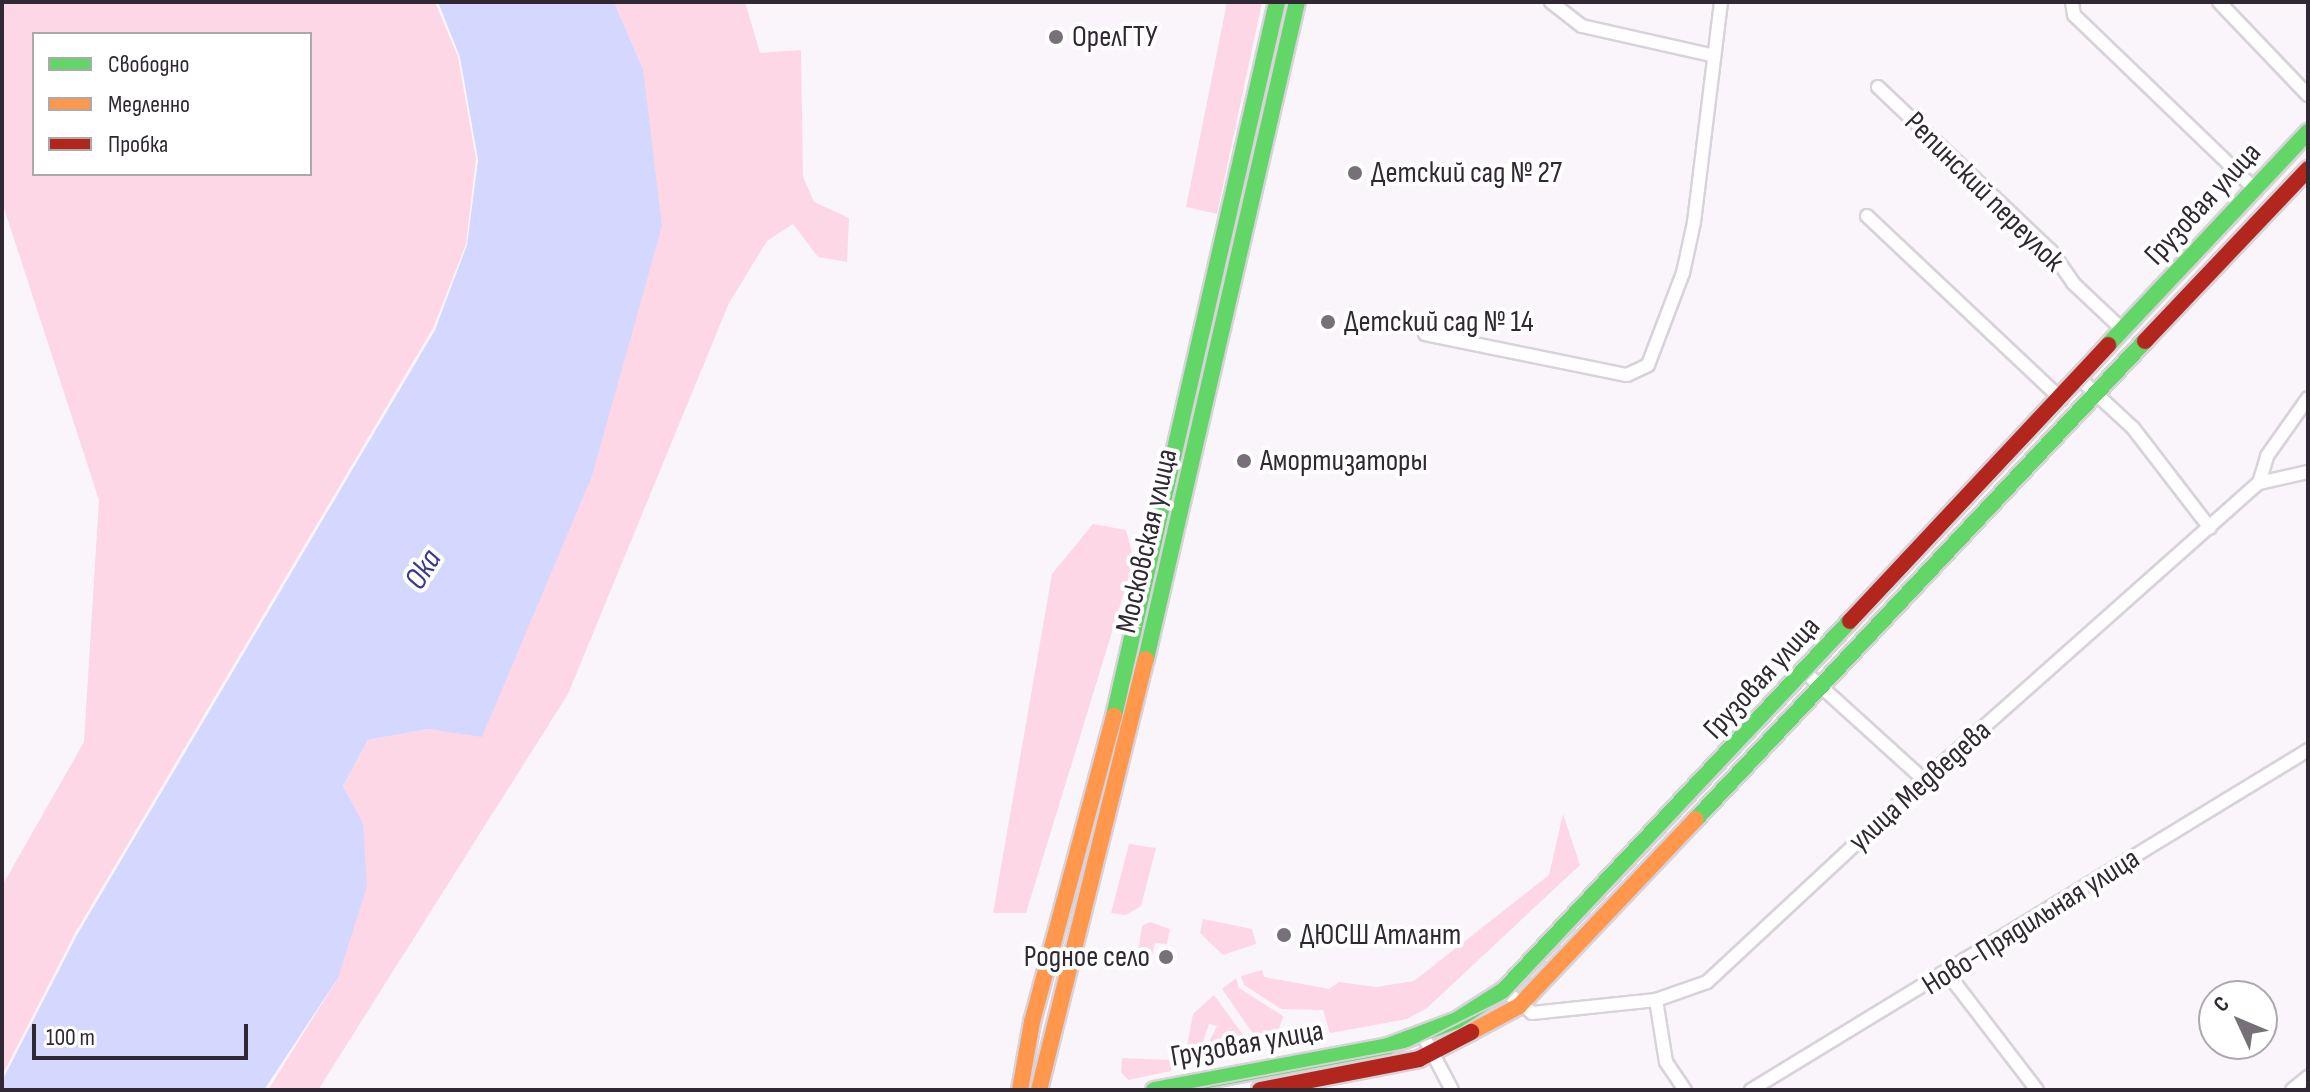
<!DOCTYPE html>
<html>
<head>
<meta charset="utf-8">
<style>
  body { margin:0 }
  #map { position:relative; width:2310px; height:1092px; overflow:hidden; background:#faf5fb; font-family:"Sofia Sans Condensed",sans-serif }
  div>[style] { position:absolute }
  .green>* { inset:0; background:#fdd7e6 }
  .water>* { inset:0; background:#d4d8fe }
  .roads { filter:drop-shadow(2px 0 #d8d2db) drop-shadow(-2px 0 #d8d2db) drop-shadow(0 2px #d8d2db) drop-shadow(0 -2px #d8d2db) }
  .street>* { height:12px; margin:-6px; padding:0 6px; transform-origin:6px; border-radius:6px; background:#fefefe }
  .fast>* { height:16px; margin:-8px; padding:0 8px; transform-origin:8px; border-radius:8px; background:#63d668 }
  .slow>* { height:16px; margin:-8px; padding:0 8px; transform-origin:8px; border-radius:8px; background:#ff974d }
  .jam>* { height:16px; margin:-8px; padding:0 8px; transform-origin:8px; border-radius:8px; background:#b3261e }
  .tram>* { height:2px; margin:-1px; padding:0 1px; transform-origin:1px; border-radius:1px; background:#d5d4d6 }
  .dots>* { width:22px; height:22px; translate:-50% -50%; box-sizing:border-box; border:4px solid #fff; border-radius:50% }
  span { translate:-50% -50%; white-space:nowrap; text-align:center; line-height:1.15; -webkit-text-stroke:8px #fff; paint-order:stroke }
  .poi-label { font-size:30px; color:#302833 }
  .left { translate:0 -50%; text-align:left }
  .right { translate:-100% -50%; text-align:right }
  .street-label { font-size:30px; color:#302833 }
  .water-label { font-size:32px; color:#393995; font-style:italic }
  .frame { position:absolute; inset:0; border:4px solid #302833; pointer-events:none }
  .legend { position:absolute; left:32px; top:32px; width:280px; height:144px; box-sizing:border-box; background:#fff; border:2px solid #aca9ad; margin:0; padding:10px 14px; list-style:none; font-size:24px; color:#302833 }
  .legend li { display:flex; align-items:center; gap:16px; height:40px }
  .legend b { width:40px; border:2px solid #aca9ad }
  .north { position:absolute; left:2198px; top:980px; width:80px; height:80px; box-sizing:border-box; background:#fff; border:2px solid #aca9ad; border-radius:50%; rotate:314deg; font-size:22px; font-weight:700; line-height:32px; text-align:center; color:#302833 }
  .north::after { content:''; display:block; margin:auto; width:28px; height:36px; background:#777079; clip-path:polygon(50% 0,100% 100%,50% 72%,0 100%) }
  .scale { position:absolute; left:32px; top:1024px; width:216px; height:36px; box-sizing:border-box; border:4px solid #302833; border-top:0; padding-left:10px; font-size:24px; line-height:28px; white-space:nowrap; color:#302833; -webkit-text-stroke:6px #fff; paint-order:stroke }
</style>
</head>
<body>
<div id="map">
  <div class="green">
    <div style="clip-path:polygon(evenodd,2px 2px,435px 2px,458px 57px,476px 159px,466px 244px,433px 328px,75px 933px,2px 1076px,2px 886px,84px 742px,99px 500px,2px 202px,2px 2px,34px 34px,310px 34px,310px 174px,34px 174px,34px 34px)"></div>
    <div style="clip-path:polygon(614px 2px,745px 2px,760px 53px,801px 50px,803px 177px,814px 202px,849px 218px,847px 262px,818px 257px,793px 224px,767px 241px,729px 303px,568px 694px,318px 1090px,268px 1090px,338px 978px,363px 823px,343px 786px,368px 740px,428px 729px,482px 736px,643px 69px)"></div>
    <div style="clip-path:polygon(1227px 2px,1262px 2px,1217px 214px,1186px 207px)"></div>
    <div style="clip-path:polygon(1093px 524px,1126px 530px,1134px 560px,1026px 913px,993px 913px,1052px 574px)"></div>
    <div style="clip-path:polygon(1563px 814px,1580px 865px,1427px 1008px,1407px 1019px,1330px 1033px,1323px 1010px,1281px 1009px,1244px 985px,1241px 976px,1262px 970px,1264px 977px,1329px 989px,1339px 982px,1376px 987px,1414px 981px,1549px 875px)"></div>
    <div style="clip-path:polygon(1129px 844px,1156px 848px,1141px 906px,1126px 915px,1111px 913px)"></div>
    <div style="clip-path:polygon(1203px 919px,1252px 929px,1256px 944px,1223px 955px,1200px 933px)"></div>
    <div style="clip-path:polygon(1150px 922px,1170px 929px,1167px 944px,1155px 943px,1149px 967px,1136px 965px,1142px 926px)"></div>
    <div style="clip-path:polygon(1236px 978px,1239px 988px,1283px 1016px,1276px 1040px,1259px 1042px,1222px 989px)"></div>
    <div style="clip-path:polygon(1214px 995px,1249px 1043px,1205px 1050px,1217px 1026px,1209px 1024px,1200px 1050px,1186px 1051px,1193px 1014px)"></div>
    <div style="clip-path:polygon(1122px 1058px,1171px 1060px,1171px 1071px,1128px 1080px,1121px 1072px)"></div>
  </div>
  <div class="water">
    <div style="clip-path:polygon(438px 2px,614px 2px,643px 69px,662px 226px,592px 476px,482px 737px,428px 729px,368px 740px,343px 786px,363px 823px,367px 886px,338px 978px,264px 1090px,2px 1090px,2px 1081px,77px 935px,435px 330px,467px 245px,478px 160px,460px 57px)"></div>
  </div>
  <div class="roads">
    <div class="street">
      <div style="left:1551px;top:2px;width:39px;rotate:38deg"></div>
      <div style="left:1582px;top:26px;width:132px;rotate:12.7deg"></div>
      <div style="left:2072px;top:2px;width:13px;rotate:81deg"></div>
      <div style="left:2074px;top:15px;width:251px;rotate:43.9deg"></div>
      <div style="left:2219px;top:2px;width:129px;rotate:46.3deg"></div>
      <div style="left:1878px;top:87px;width:238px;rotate:43.5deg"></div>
      <div style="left:2051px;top:251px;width:39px;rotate:55deg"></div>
      <div style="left:2073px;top:283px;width:70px;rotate:43.3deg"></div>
      <div style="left:1867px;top:216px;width:267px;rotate:43.3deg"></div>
      <div style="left:1425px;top:334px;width:206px;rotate:11.5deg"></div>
      <div style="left:1627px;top:375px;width:23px;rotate:-25deg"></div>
      <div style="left:1648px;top:365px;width:98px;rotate:-69.2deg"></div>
      <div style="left:1683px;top:273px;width:52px;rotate:-77.8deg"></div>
      <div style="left:1694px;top:222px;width:222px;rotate:-83deg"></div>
      <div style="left:2080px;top:379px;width:72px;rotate:42.8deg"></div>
      <div style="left:2133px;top:428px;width:126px;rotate:52.4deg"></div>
      <div style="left:2259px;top:483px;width:28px;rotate:-73deg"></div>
      <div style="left:2267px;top:456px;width:71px;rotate:-54.7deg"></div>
      <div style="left:1805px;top:672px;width:161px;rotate:42.2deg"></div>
      <div style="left:1948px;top:974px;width:146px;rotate:52.5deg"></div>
      <div style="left:1504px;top:990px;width:36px;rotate:39deg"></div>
      <div style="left:1532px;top:1013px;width:125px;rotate:-6deg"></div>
      <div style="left:1656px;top:1000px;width:54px;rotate:-19.4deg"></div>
      <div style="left:1707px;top:982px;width:296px;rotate:-42.9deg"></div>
      <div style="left:1924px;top:780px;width:448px;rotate:-41.6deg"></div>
      <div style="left:2259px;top:483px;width:50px;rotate:-12.7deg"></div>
      <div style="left:1656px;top:1000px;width:63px;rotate:80.8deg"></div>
      <div style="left:1666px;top:1062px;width:34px;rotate:56deg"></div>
      <div style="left:1423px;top:1035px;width:62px;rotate:62.2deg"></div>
      <div style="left:1751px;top:1090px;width:653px;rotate:-31.4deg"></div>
      <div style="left:2292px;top:1090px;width:21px;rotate:-39deg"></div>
    </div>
    <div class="fast">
      <div style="left:2108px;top:345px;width:292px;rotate:-46.8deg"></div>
      <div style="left:1146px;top:659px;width:674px;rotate:-77.06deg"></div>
      <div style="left:1114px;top:716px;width:732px;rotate:-77.14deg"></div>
      <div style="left:1696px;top:819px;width:656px;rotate:-46.79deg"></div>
      <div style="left:1154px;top:1090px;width:238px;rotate:-10.6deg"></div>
      <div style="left:1388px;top:1046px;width:74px;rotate:-20.6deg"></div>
      <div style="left:1457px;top:1020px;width:56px;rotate:-32.6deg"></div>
      <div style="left:1504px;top:990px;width:506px;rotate:-46.84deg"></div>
    </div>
    <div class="slow">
      <div style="left:1471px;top:1032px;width:55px;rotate:-28.4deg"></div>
      <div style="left:1519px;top:1006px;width:257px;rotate:-46.6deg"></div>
      <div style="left:1020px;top:1090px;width:69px;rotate:-80deg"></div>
      <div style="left:1032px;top:1022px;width:317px;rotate:-75deg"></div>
      <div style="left:1039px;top:1090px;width:444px;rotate:-76.1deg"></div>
    </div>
    <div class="jam">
      <div style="left:2145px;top:341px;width:237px;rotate:-46.5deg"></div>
      <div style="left:1850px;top:621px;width:378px;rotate:-46.9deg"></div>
      <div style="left:1260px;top:1090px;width:162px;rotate:-11deg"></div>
      <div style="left:1419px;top:1059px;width:59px;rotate:-27.4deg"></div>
    </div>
  </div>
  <div class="tram">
    <div style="left:1187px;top:1090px;width:224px;rotate:-10.6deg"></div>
    <div style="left:1407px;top:1049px;width:112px;rotate:-26.6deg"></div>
    <div style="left:1507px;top:999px;width:1170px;rotate:-46.8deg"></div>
  </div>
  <div class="dots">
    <div style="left:1056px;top:37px;background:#777079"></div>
    <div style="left:1355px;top:173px;background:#777079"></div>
    <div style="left:1328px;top:322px;background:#777079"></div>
    <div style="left:1244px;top:461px;background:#777079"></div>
    <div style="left:1284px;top:935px;background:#777079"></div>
    <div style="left:1166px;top:957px;background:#777079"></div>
  </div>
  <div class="poi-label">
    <span class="left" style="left:1072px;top:37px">ОрелГТУ</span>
    <span class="left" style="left:1371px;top:173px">Детский сад № 27</span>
    <span class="left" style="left:1344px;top:322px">Детский сад № 14</span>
    <span class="left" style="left:1260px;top:461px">Амортизаторы</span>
    <span class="left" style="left:1300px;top:935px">ДЮСШ Атлант</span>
    <span class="right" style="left:1150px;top:957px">Родное село</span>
  </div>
  <div class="street-label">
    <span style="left:1984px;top:192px;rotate:45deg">Репинский переулок</span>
    <span style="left:2203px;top:204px;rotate:-47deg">Грузовая улица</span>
    <span style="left:1147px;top:541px;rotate:-77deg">Московская улица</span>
    <span style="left:1762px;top:678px;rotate:-47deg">Грузовая улица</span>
    <span style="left:1920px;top:786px;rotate:-42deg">улица Медведева</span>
    <span style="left:2031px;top:922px;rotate:-32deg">Ново-Прядильная улица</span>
    <span style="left:1247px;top:1044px;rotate:-10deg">Грузовая улица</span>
  </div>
  <div class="water-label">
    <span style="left:424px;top:570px;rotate:-58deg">Ока</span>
  </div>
  <div class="frame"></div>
  <ul class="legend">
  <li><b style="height:10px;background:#63d668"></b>Свободно</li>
  <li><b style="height:10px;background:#ff974d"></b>Медленно</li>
  <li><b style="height:10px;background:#b3261e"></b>Пробка</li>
  </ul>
  <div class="north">С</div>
  <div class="scale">100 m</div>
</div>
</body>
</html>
